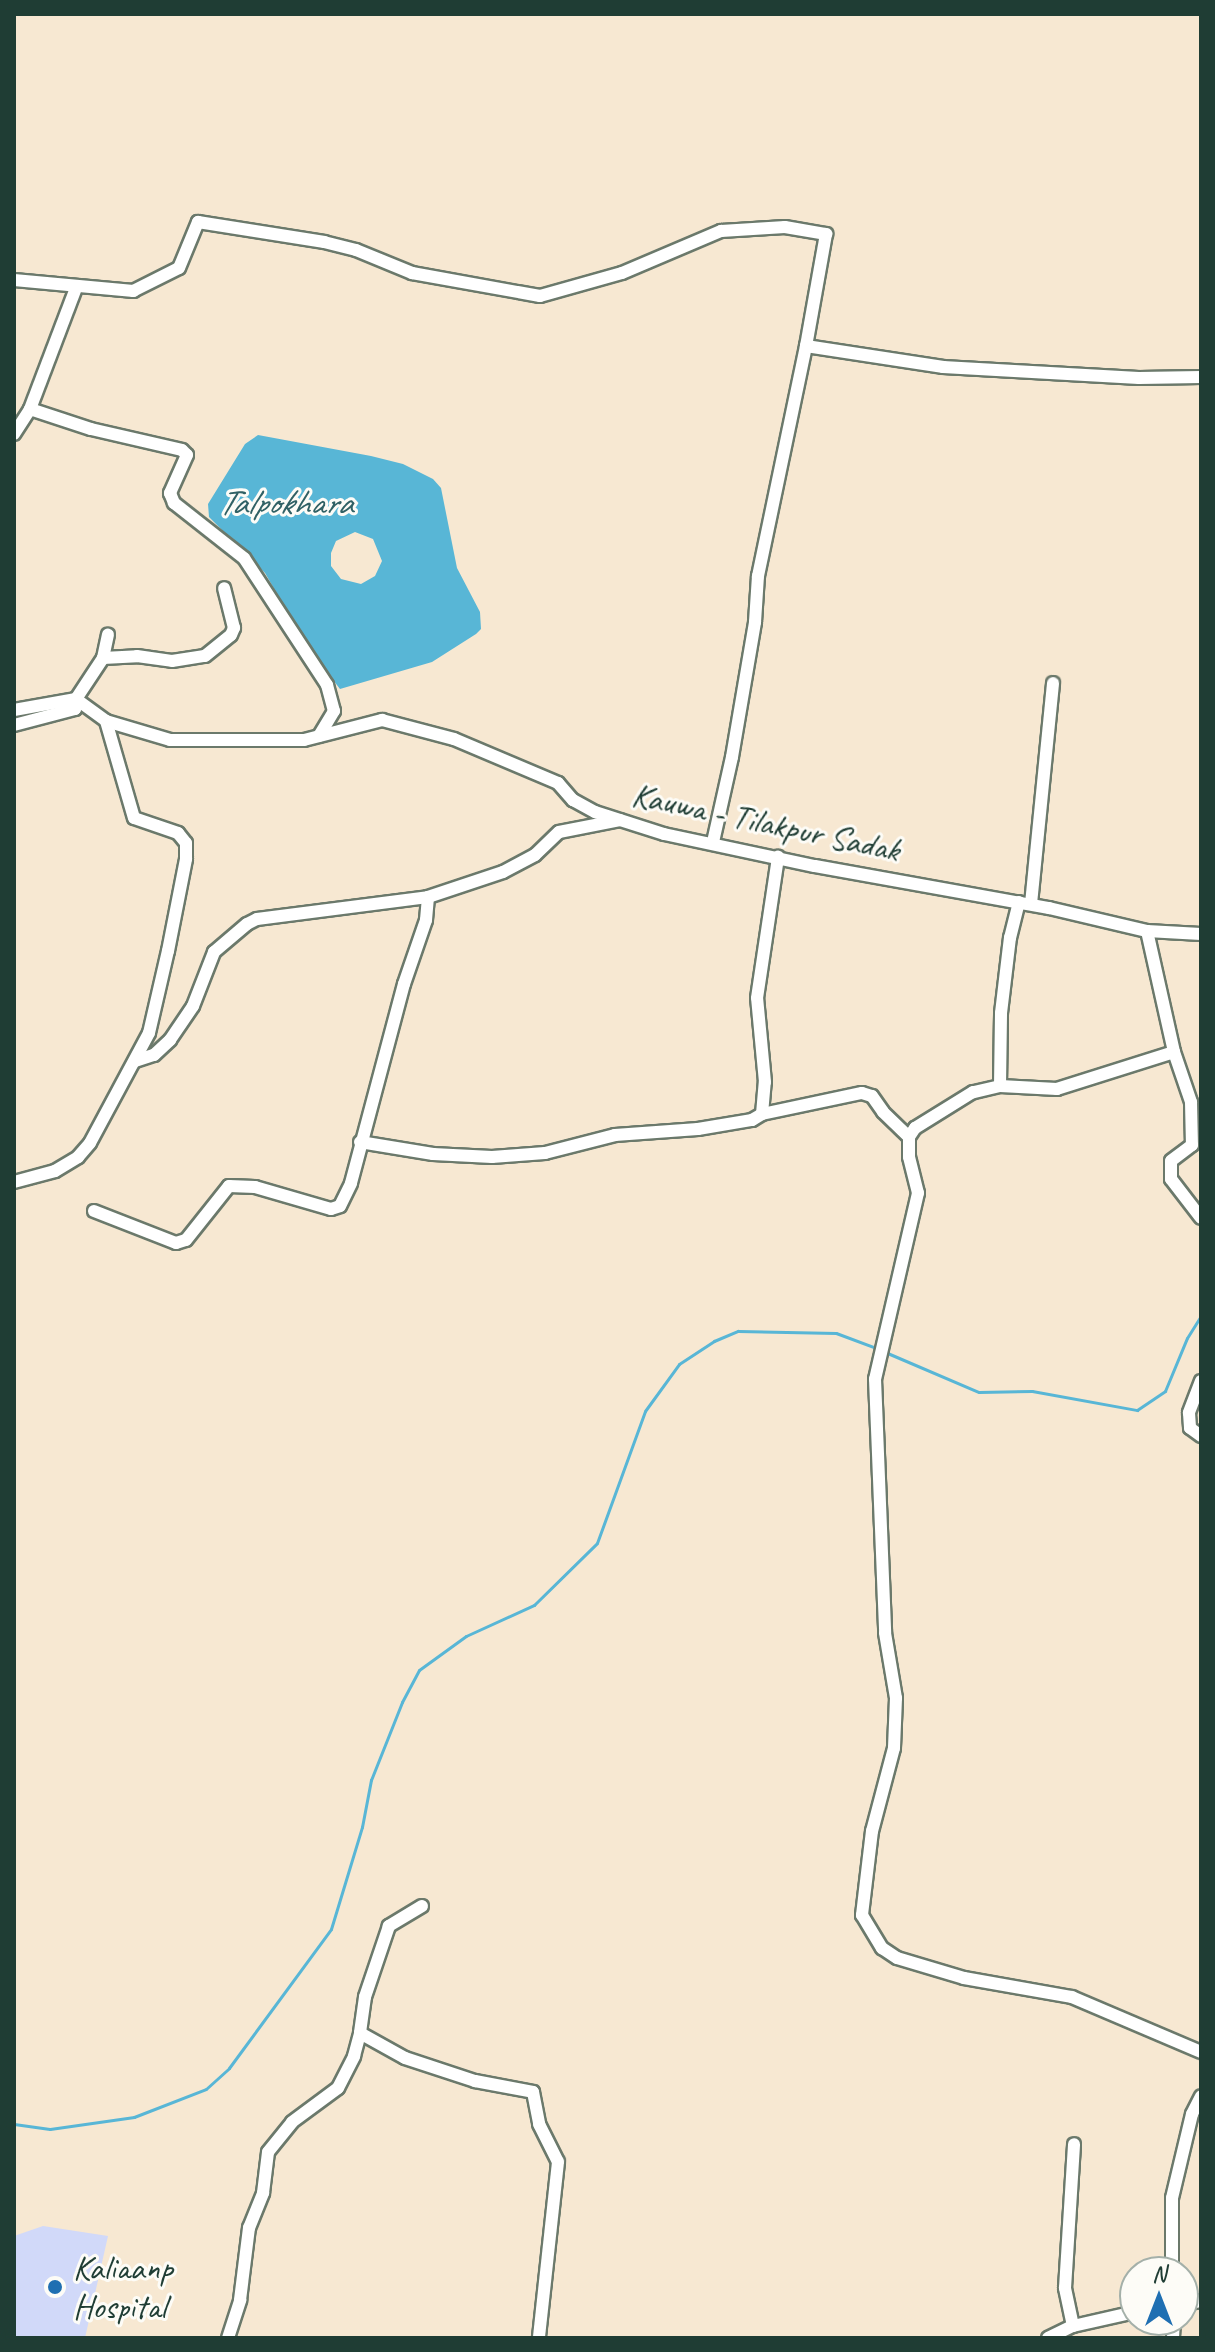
<!DOCTYPE html>
<html>
<head>
<meta charset="utf-8">
<style>
  body { margin:0 }
  #map { position:relative; width:1215px; height:2352px; overflow:hidden; background:#f7e8d2; font-family:Caveat,sans-serif }
  div>[style] { position:absolute }
  .built>* { inset:0; background:#d1d9f9 }
  .water>* { inset:0; background:#58b6d6 }
  .stream>* { height:3px; margin:-1.5px; padding:0 1.5px; transform-origin:1.5px; border-radius:1.5px; background:#58b6d6 }
  .roads { filter:drop-shadow(2px 0 #6b796b) drop-shadow(-2px 0 #6b796b) drop-shadow(0 2px #6b796b) drop-shadow(0 -2px #6b796b) }
  .street>* { height:12px; margin:-6px; padding:0 6px; transform-origin:6px; border-radius:6px; background:#fff }
  .dots>* { width:22px; height:22px; translate:-50% -50%; box-sizing:border-box; border:4px solid #fdfcf7; border-radius:50% }
  span { translate:-50% -50%; white-space:nowrap; text-align:center; line-height:1.15; -webkit-text-stroke:6px #fdfcf7; paint-order:stroke }
  .street-label { font-size:34px; color:#1f3d34 }
  .poi-label { font-size:34px; color:#1f3d34 }
  .left { translate:0 -50%; text-align:left }
  .water-label { font-size:36px; color:#306165; font-style:italic }
  .frame { position:absolute; inset:0; border:16px solid #1f3d34; pointer-events:none }
  .north { position:absolute; left:1119px; top:2256px; width:80px; height:80px; box-sizing:border-box; background:#fdfcf7; border:2px solid #a4b0a9; border-radius:50%; rotate:0deg; font-size:22px; font-weight:700; line-height:32px; text-align:center; color:#1f3d34 }
  .north::after { content:''; display:block; margin:auto; width:28px; height:36px; background:#1f6fb2; clip-path:polygon(50% 0,100% 100%,50% 72%,0 100%) }
</style>
</head>
<body>
<div id="map">
  <div class="built">
    <div style="clip-path:polygon(43px 2226px,108px 2236px,85px 2338px,14px 2338px,14px 2236px)"></div>
  </div>
  <div class="water">
    <div style="clip-path:polygon(evenodd,258px 435px,371px 456px,403px 464px,433px 479px,441px 488px,457px 568px,480px 612px,481px 629px,476px 634px,432px 662px,340px 689px,307px 646px,265px 573px,209px 517px,208px 504px,245px 444px,258px 435px,355px 532px,373px 539px,382px 561px,375px 576px,361px 584px,341px 579px,331px 566px,331px 553px,336px 541px,355px 532px)"></div>
  </div>
  <div class="stream">
    <div style="left:885px;top:1352px;width:102px;rotate:23.1deg"></div>
    <div style="left:979px;top:1392px;width:53px;rotate:-1.1deg"></div>
    <div style="left:1032px;top:1391px;width:107px;rotate:10.3deg"></div>
    <div style="left:1137px;top:1410px;width:34px;rotate:-34deg"></div>
    <div style="left:1165px;top:1391px;width:57px;rotate:-67.5deg"></div>
    <div style="left:1187px;top:1338px;width:26px;rotate:-58deg"></div>
    <div style="left:14px;top:2124px;width:36px;rotate:8deg"></div>
    <div style="left:50px;top:2129px;width:85px;rotate:-8.1deg"></div>
    <div style="left:134px;top:2117px;width:77px;rotate:-21.3deg"></div>
    <div style="left:206px;top:2089px;width:31px;rotate:-42deg"></div>
    <div style="left:229px;top:2068px;width:172px;rotate:-53.7deg"></div>
    <div style="left:331px;top:1929px;width:107px;rotate:-73.1deg"></div>
    <div style="left:362px;top:1827px;width:48px;rotate:-79.2deg"></div>
    <div style="left:371px;top:1780px;width:84px;rotate:-68.3deg"></div>
    <div style="left:402px;top:1702px;width:36px;rotate:-62deg"></div>
    <div style="left:419px;top:1670px;width:58px;rotate:-35.9deg"></div>
    <div style="left:466px;top:1636px;width:75px;rotate:-24.5deg"></div>
    <div style="left:534px;top:1605px;width:88px;rotate:-44.5deg"></div>
    <div style="left:597px;top:1543px;width:140px;rotate:-70deg"></div>
    <div style="left:645px;top:1411px;width:58px;rotate:-54.1deg"></div>
    <div style="left:679px;top:1364px;width:42px;rotate:-33.3deg"></div>
    <div style="left:714px;top:1341px;width:26px;rotate:-23deg"></div>
    <div style="left:738px;top:1331px;width:98px;rotate:1.2deg"></div>
    <div style="left:836px;top:1333px;width:46px;rotate:20.4deg"></div>
  </div>
  <div class="roads">
    <div class="street">
      <div style="left:14px;top:280px;width:120px;rotate:5.3deg"></div>
      <div style="left:133px;top:291px;width:51px;rotate:-26.6deg"></div>
      <div style="left:179px;top:268px;width:50px;rotate:-67.6deg"></div>
      <div style="left:198px;top:222px;width:128px;rotate:9deg"></div>
      <div style="left:324px;top:242px;width:33px;rotate:14deg"></div>
      <div style="left:356px;top:250px;width:61px;rotate:22.3deg"></div>
      <div style="left:412px;top:273px;width:130px;rotate:10.2deg"></div>
      <div style="left:540px;top:296px;width:85px;rotate:-15.7deg"></div>
      <div style="left:622px;top:273px;width:108px;rotate:-23deg"></div>
      <div style="left:721px;top:231px;width:64px;rotate:-3.6deg"></div>
      <div style="left:785px;top:227px;width:42px;rotate:9.7deg"></div>
      <div style="left:826px;top:234px;width:114px;rotate:100.1deg"></div>
      <div style="left:30px;top:409px;width:64px;rotate:18.2deg"></div>
      <div style="left:91px;top:429px;width:93px;rotate:13deg"></div>
      <div style="left:182px;top:450px;width:7px;rotate:45deg"></div>
      <div style="left:187px;top:455px;width:42px;rotate:114.1deg"></div>
      <div style="left:170px;top:493px;width:11px;rotate:68deg"></div>
      <div style="left:174px;top:503px;width:89px;rotate:38.2deg"></div>
      <div style="left:244px;top:558px;width:152px;rotate:56.8deg"></div>
      <div style="left:327px;top:685px;width:27px;rotate:75deg"></div>
      <div style="left:334px;top:711px;width:29px;rotate:121deg"></div>
      <div style="left:14px;top:434px;width:30px;rotate:-57deg"></div>
      <div style="left:30px;top:409px;width:129px;rotate:-69.2deg"></div>
      <div style="left:103px;top:658px;width:34px;rotate:-3deg"></div>
      <div style="left:137px;top:656px;width:35px;rotate:8deg"></div>
      <div style="left:172px;top:661px;width:33px;rotate:-9deg"></div>
      <div style="left:205px;top:656px;width:33px;rotate:-39deg"></div>
      <div style="left:231px;top:635px;width:8px;rotate:-67deg"></div>
      <div style="left:234px;top:628px;width:41px;rotate:-104deg"></div>
      <div style="left:14px;top:710px;width:63px;rotate:-10.1deg"></div>
      <div style="left:76px;top:699px;width:37px;rotate:36deg"></div>
      <div style="left:106px;top:721px;width:67px;rotate:16.5deg"></div>
      <div style="left:170px;top:740px;width:134px"></div>
      <div style="left:304px;top:740px;width:81px;rotate:-14.4deg"></div>
      <div style="left:382px;top:720px;width:74px;rotate:14.8deg"></div>
      <div style="left:454px;top:739px;width:113px;rotate:22.9deg"></div>
      <div style="left:558px;top:783px;width:23px;rotate:49deg"></div>
      <div style="left:573px;top:800px;width:25px;rotate:29deg"></div>
      <div style="left:595px;top:812px;width:72px;rotate:17.7deg"></div>
      <div style="left:664px;top:834px;width:154px;rotate:12deg"></div>
      <div style="left:815px;top:866px;width:238px;rotate:10.2deg"></div>
      <div style="left:1049px;top:908px;width:101px;rotate:13.2deg"></div>
      <div style="left:1147px;top:931px;width:54px;rotate:3.2deg"></div>
      <div style="left:14px;top:725px;width:63px;rotate:-14.7deg"></div>
      <div style="left:75px;top:709px;width:10px;rotate:-84deg"></div>
      <div style="left:76px;top:699px;width:49px;rotate:-56.6deg"></div>
      <div style="left:103px;top:658px;width:24px;rotate:-78deg"></div>
      <div style="left:713px;top:842px;width:87px;rotate:-77.4deg"></div>
      <div style="left:732px;top:757px;width:137px;rotate:-80.3deg"></div>
      <div style="left:755px;top:622px;width:46px;rotate:-86.3deg"></div>
      <div style="left:758px;top:576px;width:235px;rotate:-78.2deg"></div>
      <div style="left:806px;top:346px;width:139px;rotate:8.7deg"></div>
      <div style="left:943px;top:367px;width:196px;rotate:3.2deg"></div>
      <div style="left:1139px;top:378px;width:62px;rotate:-0.9deg"></div>
      <div style="left:1031px;top:904px;width:222px;rotate:-84.3deg"></div>
      <div style="left:1147px;top:931px;width:124px;rotate:77.4deg"></div>
      <div style="left:1174px;top:1052px;width:53px;rotate:71.2deg"></div>
      <div style="left:1191px;top:1102px;width:43px;rotate:88.7deg"></div>
      <div style="left:1192px;top:1145px;width:26px;rotate:143deg"></div>
      <div style="left:1171px;top:1161px;width:18px;rotate:90deg"></div>
      <div style="left:1171px;top:1179px;width:49px;rotate:52.4deg"></div>
      <div style="left:1174px;top:1052px;width:123px;rotate:162.5deg"></div>
      <div style="left:1057px;top:1089px;width:57px;rotate:-177deg"></div>
      <div style="left:1000px;top:1086px;width:28px;rotate:167deg"></div>
      <div style="left:973px;top:1092px;width:68px;rotate:148.2deg"></div>
      <div style="left:915px;top:1128px;width:11px;rotate:124deg"></div>
      <div style="left:909px;top:1137px;width:20px;rotate:90deg"></div>
      <div style="left:909px;top:1157px;width:37px;rotate:76deg"></div>
      <div style="left:918px;top:1193px;width:191px;rotate:103deg"></div>
      <div style="left:875px;top:1379px;width:254px;rotate:87.7deg"></div>
      <div style="left:885px;top:1633px;width:66px;rotate:80.4deg"></div>
      <div style="left:896px;top:1698px;width:50px;rotate:92.3deg"></div>
      <div style="left:894px;top:1748px;width:86px;rotate:104.8deg"></div>
      <div style="left:872px;top:1831px;width:85px;rotate:96.8deg"></div>
      <div style="left:862px;top:1915px;width:39px;rotate:59deg"></div>
      <div style="left:882px;top:1948px;width:18px;rotate:34deg"></div>
      <div style="left:897px;top:1958px;width:70px;rotate:16.6deg"></div>
      <div style="left:964px;top:1978px;width:110px;rotate:10deg"></div>
      <div style="left:1072px;top:1997px;width:140px;rotate:23.1deg"></div>
      <div style="left:135px;top:1061px;width:20px;rotate:-18deg"></div>
      <div style="left:154px;top:1055px;width:22px;rotate:-43deg"></div>
      <div style="left:170px;top:1040px;width:41px;rotate:-55.9deg"></div>
      <div style="left:193px;top:1006px;width:58px;rotate:-68.7deg"></div>
      <div style="left:214px;top:952px;width:43px;rotate:-40.3deg"></div>
      <div style="left:247px;top:924px;width:11px;rotate:-27deg"></div>
      <div style="left:257px;top:919px;width:172px;rotate:-7.3deg"></div>
      <div style="left:428px;top:897px;width:79px;rotate:-18.4deg"></div>
      <div style="left:503px;top:872px;width:36px;rotate:-28deg"></div>
      <div style="left:535px;top:855px;width:33px;rotate:-44deg"></div>
      <div style="left:559px;top:832px;width:62px;rotate:-11.1deg"></div>
      <div style="left:1000px;top:1086px;width:73px;rotate:-89.2deg"></div>
      <div style="left:1001px;top:1013px;width:76px;rotate:-83.2deg"></div>
      <div style="left:1010px;top:938px;width:37px;rotate:-76deg"></div>
      <div style="left:762px;top:1114px;width:102px;rotate:-11.9deg"></div>
      <div style="left:862px;top:1093px;width:10px;rotate:17deg"></div>
      <div style="left:872px;top:1096px;width:19px;rotate:55deg"></div>
      <div style="left:883px;top:1112px;width:36px;rotate:44deg"></div>
      <div style="left:360px;top:1142px;width:74px;rotate:9.3deg"></div>
      <div style="left:433px;top:1154px;width:59px;rotate:2.9deg"></div>
      <div style="left:492px;top:1157px;width:53px;rotate:-4.3deg"></div>
      <div style="left:545px;top:1153px;width:72px;rotate:-14.4deg"></div>
      <div style="left:615px;top:1135px;width:83px;rotate:-4.1deg"></div>
      <div style="left:698px;top:1129px;width:55px;rotate:-9.5deg"></div>
      <div style="left:752px;top:1120px;width:12px;rotate:-31deg"></div>
      <div style="left:762px;top:1114px;width:32px;rotate:-85deg"></div>
      <div style="left:765px;top:1082px;width:84px;rotate:-95.4deg"></div>
      <div style="left:757px;top:998px;width:143px;rotate:-81.5deg"></div>
      <div style="left:14px;top:1182px;width:42px;rotate:-15deg"></div>
      <div style="left:55px;top:1171px;width:27px;rotate:-31deg"></div>
      <div style="left:78px;top:1157px;width:18px;rotate:-49deg"></div>
      <div style="left:90px;top:1143px;width:125px;rotate:-61.8deg"></div>
      <div style="left:149px;top:1033px;width:84px;rotate:-77deg"></div>
      <div style="left:168px;top:951px;width:94px;rotate:-78.9deg"></div>
      <div style="left:186px;top:859px;width:16px;rotate:-90deg"></div>
      <div style="left:186px;top:843px;width:13px;rotate:-129deg"></div>
      <div style="left:178px;top:833px;width:46px;rotate:-161.2deg"></div>
      <div style="left:134px;top:818px;width:101px;rotate:-106.1deg"></div>
      <div style="left:94px;top:1211px;width:88px;rotate:21.3deg"></div>
      <div style="left:176px;top:1243px;width:10px;rotate:-17deg"></div>
      <div style="left:186px;top:1240px;width:69px;rotate:-51.5deg"></div>
      <div style="left:229px;top:1186px;width:26px;rotate:2deg"></div>
      <div style="left:255px;top:1187px;width:79px;rotate:16.1deg"></div>
      <div style="left:331px;top:1209px;width:9px;rotate:-18deg"></div>
      <div style="left:340px;top:1206px;width:25px;rotate:-64deg"></div>
      <div style="left:351px;top:1183px;width:206px;rotate:-75.1deg"></div>
      <div style="left:404px;top:984px;width:68px;rotate:-71deg"></div>
      <div style="left:426px;top:920px;width:23px;rotate:-85deg"></div>
      <div style="left:1201px;top:1381px;width:34px;rotate:111deg"></div>
      <div style="left:1189px;top:1413px;width:15px;rotate:86deg"></div>
      <div style="left:1190px;top:1428px;width:14px;rotate:36deg"></div>
      <div style="left:422px;top:1906px;width:39px;rotate:149deg"></div>
      <div style="left:389px;top:1926px;width:75px;rotate:108.7deg"></div>
      <div style="left:365px;top:1997px;width:36px;rotate:98deg"></div>
      <div style="left:360px;top:2033px;width:51px;rotate:29.1deg"></div>
      <div style="left:405px;top:2058px;width:74px;rotate:18.2deg"></div>
      <div style="left:475px;top:2081px;width:59px;rotate:10.7deg"></div>
      <div style="left:533px;top:2092px;width:33px;rotate:79deg"></div>
      <div style="left:539px;top:2124px;width:42px;rotate:63.4deg"></div>
      <div style="left:558px;top:2162px;width:177px;rotate:96.2deg"></div>
      <div style="left:1172px;top:2272px;width:74px;rotate:-90deg"></div>
      <div style="left:1172px;top:2198px;width:86px;rotate:-76.6deg"></div>
      <div style="left:1192px;top:2114px;width:20px;rotate:-63deg"></div>
      <div style="left:1183px;top:2304px;width:18px;rotate:-9deg"></div>
      <div style="left:1073px;top:2326px;width:39px;rotate:-102deg"></div>
      <div style="left:1065px;top:2288px;width:144px;rotate:-86.4deg"></div>
      <div style="left:228px;top:2338px;width:40px;rotate:-72deg"></div>
      <div style="left:240px;top:2300px;width:73px;rotate:-82.9deg"></div>
      <div style="left:249px;top:2228px;width:38px;rotate:-68deg"></div>
      <div style="left:263px;top:2193px;width:41px;rotate:-83deg"></div>
      <div style="left:268px;top:2152px;width:38px;rotate:-51deg"></div>
      <div style="left:292px;top:2122px;width:57px;rotate:-36.5deg"></div>
      <div style="left:338px;top:2088px;width:36px;rotate:-63deg"></div>
      <div style="left:354px;top:2056px;width:24px;rotate:-75deg"></div>
      <div style="left:1048px;top:2338px;width:28px;rotate:-26deg"></div>
      <div style="left:1073px;top:2326px;width:64px;rotate:-12.7deg"></div>
      <div style="left:1173px;top:2338px;width:18px;rotate:-87deg"></div>
    </div>
  </div>
  <div class="dots">
    <div style="left:55px;top:2287px;background:#1f6fb2"></div>
  </div>
  <div class="street-label">
    <span style="left:766px;top:822px;rotate:12deg">Kauwa - Tilakpur Sadak</span>
  </div>
  <div class="poi-label">
    <span class="left" style="left:73px;top:2287px">Kaliaanp<br>Hospital</span>
  </div>
  <div class="water-label">
    <span style="left:285px;top:503px">Talpokhara</span>
  </div>
  <div class="frame"></div>
  <div class="north">N</div>
</div>
</body>
</html>
